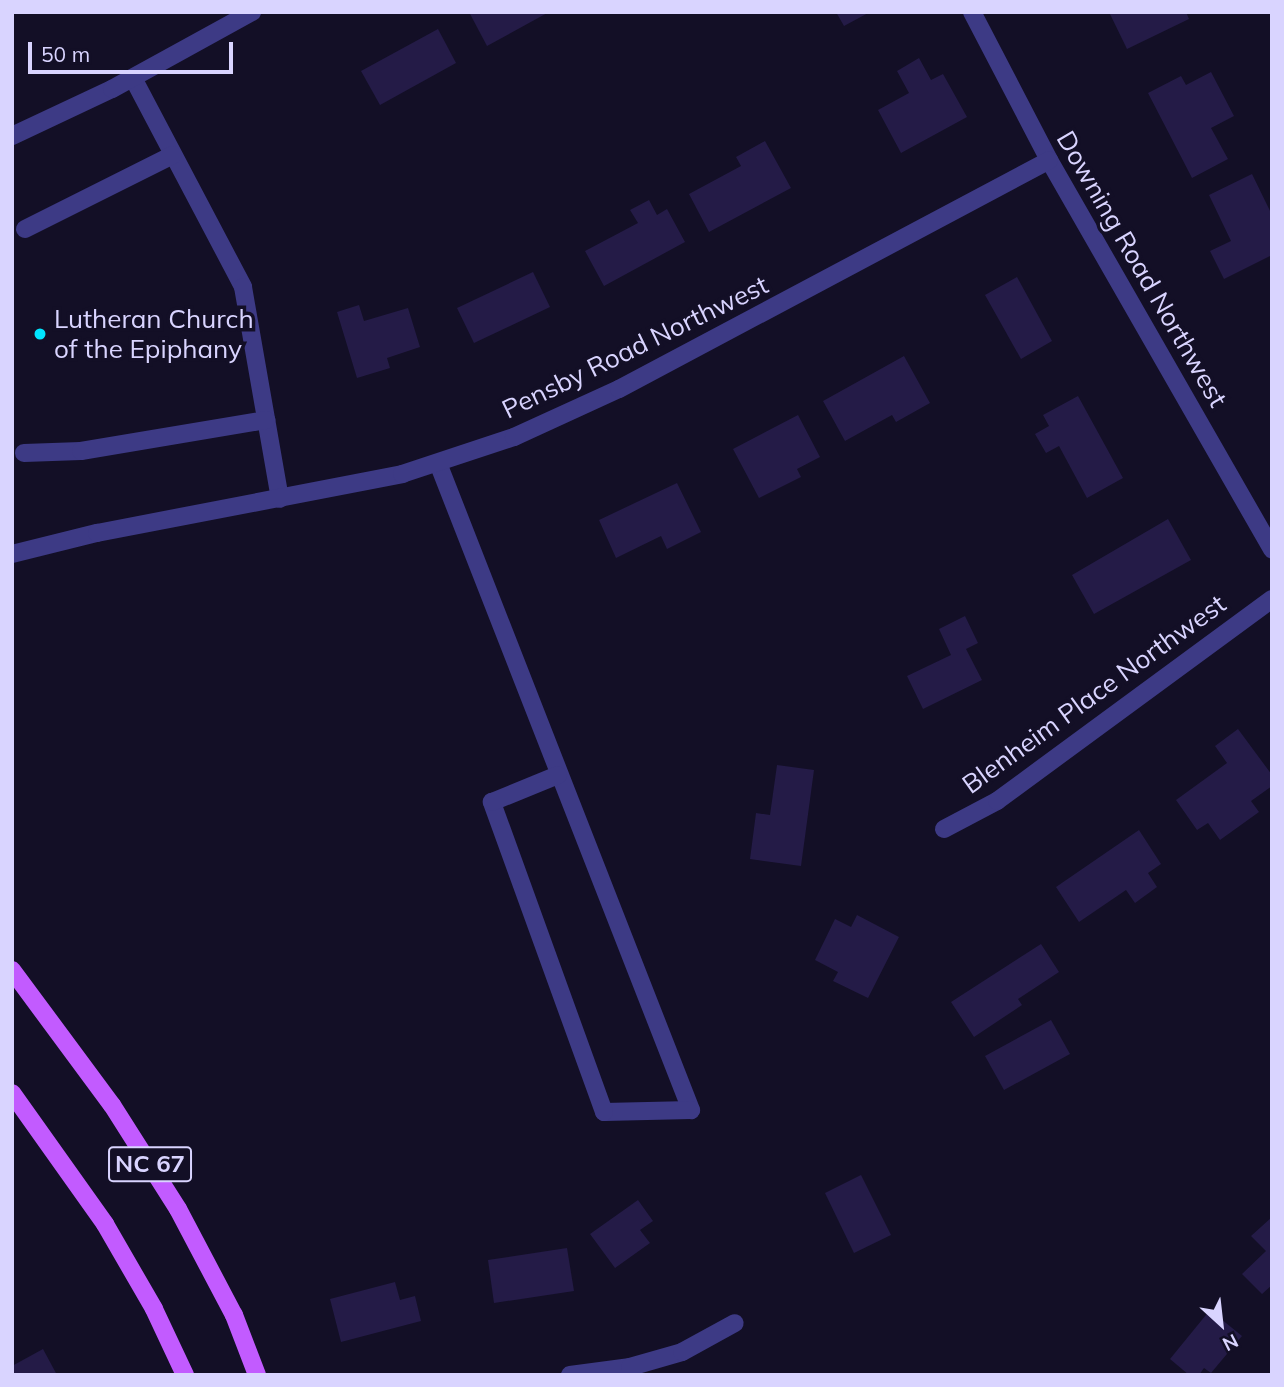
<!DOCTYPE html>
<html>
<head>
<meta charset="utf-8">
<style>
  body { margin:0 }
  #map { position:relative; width:1284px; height:1387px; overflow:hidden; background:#130f26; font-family:Mulish,sans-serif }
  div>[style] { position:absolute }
  .building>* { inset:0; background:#241b47 }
  .minor>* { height:18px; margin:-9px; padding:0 9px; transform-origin:9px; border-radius:9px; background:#3d3a85 }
  .major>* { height:18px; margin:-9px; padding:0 9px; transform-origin:9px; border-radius:9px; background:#c25bff }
  .dots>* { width:19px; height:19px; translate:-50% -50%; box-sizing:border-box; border:4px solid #130f26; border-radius:50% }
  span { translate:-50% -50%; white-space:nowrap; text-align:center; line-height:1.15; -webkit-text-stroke:7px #130f26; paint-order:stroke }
  .shield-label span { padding:2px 5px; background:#130f26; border:2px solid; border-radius:5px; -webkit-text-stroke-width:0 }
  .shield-label { font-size:24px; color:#d9d4ff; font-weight:700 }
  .street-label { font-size:26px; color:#d9d4ff }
  .poi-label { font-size:26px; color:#d9d4ff }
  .left { translate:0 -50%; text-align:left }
  .frame { position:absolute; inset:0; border:14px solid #d9d4ff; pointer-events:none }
  .north { position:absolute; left:1186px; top:1289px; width:70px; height:70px; -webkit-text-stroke:5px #130f26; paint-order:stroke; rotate:153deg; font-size:19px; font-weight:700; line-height:28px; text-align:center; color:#d9d4ff }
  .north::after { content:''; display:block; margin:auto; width:24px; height:32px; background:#d9d4ff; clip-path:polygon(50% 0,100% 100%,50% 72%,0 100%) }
  .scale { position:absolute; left:28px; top:42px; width:205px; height:32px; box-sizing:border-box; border:4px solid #d9d4ff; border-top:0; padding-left:9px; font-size:21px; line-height:24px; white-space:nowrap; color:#d9d4ff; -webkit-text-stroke:5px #130f26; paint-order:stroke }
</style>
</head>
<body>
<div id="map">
  <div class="building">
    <div style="clip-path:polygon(469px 12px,549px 12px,487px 46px)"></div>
    <div style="clip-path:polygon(836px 12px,870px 12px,844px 26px)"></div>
    <div style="clip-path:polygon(1109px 12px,1186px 12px,1189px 19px,1127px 49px)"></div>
    <div style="clip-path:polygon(438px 29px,456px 63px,380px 105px,361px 71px)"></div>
    <div style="clip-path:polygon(919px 58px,931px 80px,943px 74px,967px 117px,901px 153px,878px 110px,909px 93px,897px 71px)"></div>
    <div style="clip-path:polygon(1211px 72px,1234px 116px,1211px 128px,1228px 159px,1192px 178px,1148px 93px,1181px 76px,1186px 85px)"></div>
    <div style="clip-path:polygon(765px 141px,791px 188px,709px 232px,689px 194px,741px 166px,736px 157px)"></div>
    <div style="clip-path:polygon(1252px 174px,1272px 215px,1272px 255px,1224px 279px,1210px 251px,1231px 241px,1209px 195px)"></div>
    <div style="clip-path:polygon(649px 200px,657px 215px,667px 209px,685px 242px,604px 286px,585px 251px,638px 223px,630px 210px)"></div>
    <div style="clip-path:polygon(533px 272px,550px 307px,474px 343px,457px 308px)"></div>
    <div style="clip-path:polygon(1017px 277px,1052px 341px,1021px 359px,985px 295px)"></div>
    <div style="clip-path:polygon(359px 305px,364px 321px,408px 308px,420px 347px,387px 358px,390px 368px,357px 378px,337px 312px)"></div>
    <div style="clip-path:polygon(904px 356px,930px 403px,896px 422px,892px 415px,845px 441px,823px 401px)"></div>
    <div style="clip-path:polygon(1078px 396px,1123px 478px,1087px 498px,1059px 446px,1046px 453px,1035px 434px,1049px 426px,1043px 415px)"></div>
    <div style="clip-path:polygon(798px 415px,820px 457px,797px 469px,801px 477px,759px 498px,733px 449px)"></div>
    <div style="clip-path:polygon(677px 483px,701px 532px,667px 549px,661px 536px,616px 558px,599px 520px)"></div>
    <div style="clip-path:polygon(1168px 519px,1191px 560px,1094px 614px,1072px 575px)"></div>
    <div style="clip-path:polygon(965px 616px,978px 643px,966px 649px,982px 680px,923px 709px,907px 676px,951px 655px,939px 629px)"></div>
    <div style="clip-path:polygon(1238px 729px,1272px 775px,1272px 786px,1251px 801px,1259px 812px,1220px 840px,1208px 823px,1197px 830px,1176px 800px,1227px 763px,1215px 746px)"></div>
    <div style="clip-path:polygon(777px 765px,814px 770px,801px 866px,750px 859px,756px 813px,770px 815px)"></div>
    <div style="clip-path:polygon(1139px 830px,1161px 864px,1148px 873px,1157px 887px,1135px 903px,1126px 890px,1079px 922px,1056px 887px)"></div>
    <div style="clip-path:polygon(857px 915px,899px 937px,868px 998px,833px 981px,838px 972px,815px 960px,835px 919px,851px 927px)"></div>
    <div style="clip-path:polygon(1041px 944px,1059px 972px,1018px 999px,1022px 1005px,974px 1037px,951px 1002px)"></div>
    <div style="clip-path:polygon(1051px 1020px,1070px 1054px,1004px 1090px,985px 1056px)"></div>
    <div style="clip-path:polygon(861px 1175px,891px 1235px,854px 1253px,825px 1193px)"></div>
    <div style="clip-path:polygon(638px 1200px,653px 1221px,640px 1230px,650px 1243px,615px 1268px,590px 1234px)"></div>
    <div style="clip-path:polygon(1272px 1217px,1272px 1285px,1262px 1294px,1242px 1274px,1266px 1251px,1251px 1236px)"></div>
    <div style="clip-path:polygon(567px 1248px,574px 1291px,494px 1303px,488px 1260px)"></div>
    <div style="clip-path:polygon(395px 1282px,400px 1300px,415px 1296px,421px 1321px,341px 1342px,330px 1299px)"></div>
    <div style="clip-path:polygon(1210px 1310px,1242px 1336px,1211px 1373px,1204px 1368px,1199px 1375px,1189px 1375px,1170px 1359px)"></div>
    <div style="clip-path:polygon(43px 1349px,57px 1375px,12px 1375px,12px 1366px)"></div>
  </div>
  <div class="minor">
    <div style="left:972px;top:12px;width:167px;rotate:62.5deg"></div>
    <div style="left:1049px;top:160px;width:449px;rotate:60.2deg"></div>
    <div style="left:133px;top:78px;width:236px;rotate:62.2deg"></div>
    <div style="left:243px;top:287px;width:215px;rotate:80.1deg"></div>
    <div style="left:12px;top:136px;width:110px;rotate:-25.2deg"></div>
    <div style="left:112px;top:89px;width:160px;rotate:-28.8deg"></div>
    <div style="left:25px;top:229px;width:165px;rotate:-26.6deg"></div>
    <div style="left:24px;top:453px;width:57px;rotate:-2deg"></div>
    <div style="left:81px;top:451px;width:188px;rotate:-9.5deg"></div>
    <div style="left:438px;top:463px;width:695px;rotate:68.64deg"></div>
    <div style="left:691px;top:1110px;width:87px;rotate:178.7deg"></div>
    <div style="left:604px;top:1112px;width:330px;rotate:-109.9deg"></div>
    <div style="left:492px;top:802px;width:71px;rotate:-22.2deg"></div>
    <div style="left:12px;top:554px;width:88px;rotate:-13.9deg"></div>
    <div style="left:97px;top:533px;width:311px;rotate:-10.9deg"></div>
    <div style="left:402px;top:474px;width:118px;rotate:-18.3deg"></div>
    <div style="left:514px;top:437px;width:115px;rotate:-24.6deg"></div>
    <div style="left:619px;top:389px;width:487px;rotate:-28deg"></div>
    <div style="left:944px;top:829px;width:60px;rotate:-27.8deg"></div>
    <div style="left:997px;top:801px;width:341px;rotate:-36.3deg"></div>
    <div style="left:570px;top:1375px;width:61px;rotate:-7.6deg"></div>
    <div style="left:630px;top:1367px;width:54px;rotate:-16.1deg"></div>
    <div style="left:682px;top:1352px;width:60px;rotate:-28.7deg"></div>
  </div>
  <div class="major">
    <div style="left:12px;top:970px;width:168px;rotate:53.5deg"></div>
    <div style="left:112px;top:1105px;width:123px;rotate:57.6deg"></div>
    <div style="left:178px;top:1209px;width:120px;rotate:62.2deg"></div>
    <div style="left:234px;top:1315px;width:64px;rotate:69deg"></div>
    <div style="left:12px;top:1093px;width:161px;rotate:54.6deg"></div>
    <div style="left:105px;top:1224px;width:98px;rotate:60deg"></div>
    <div style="left:154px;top:1309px;width:73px;rotate:64.8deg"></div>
  </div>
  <div class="dots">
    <div style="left:40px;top:334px;background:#00e5ff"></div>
  </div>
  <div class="shield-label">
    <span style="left:150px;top:1164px">NC 67</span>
  </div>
  <div class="street-label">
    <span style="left:1142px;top:269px;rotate:60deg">Downing Road Northwest</span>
    <span style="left:635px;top:347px;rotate:-26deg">Pensby Road Northwest</span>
    <span style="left:1094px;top:694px;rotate:-36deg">Blenheim Place Northwest</span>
  </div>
  <div class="poi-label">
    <span class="left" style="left:54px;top:334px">Lutheran Church<br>of the Epiphany</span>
  </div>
  <div class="frame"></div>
  <div class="north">N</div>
  <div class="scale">50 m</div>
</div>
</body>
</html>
